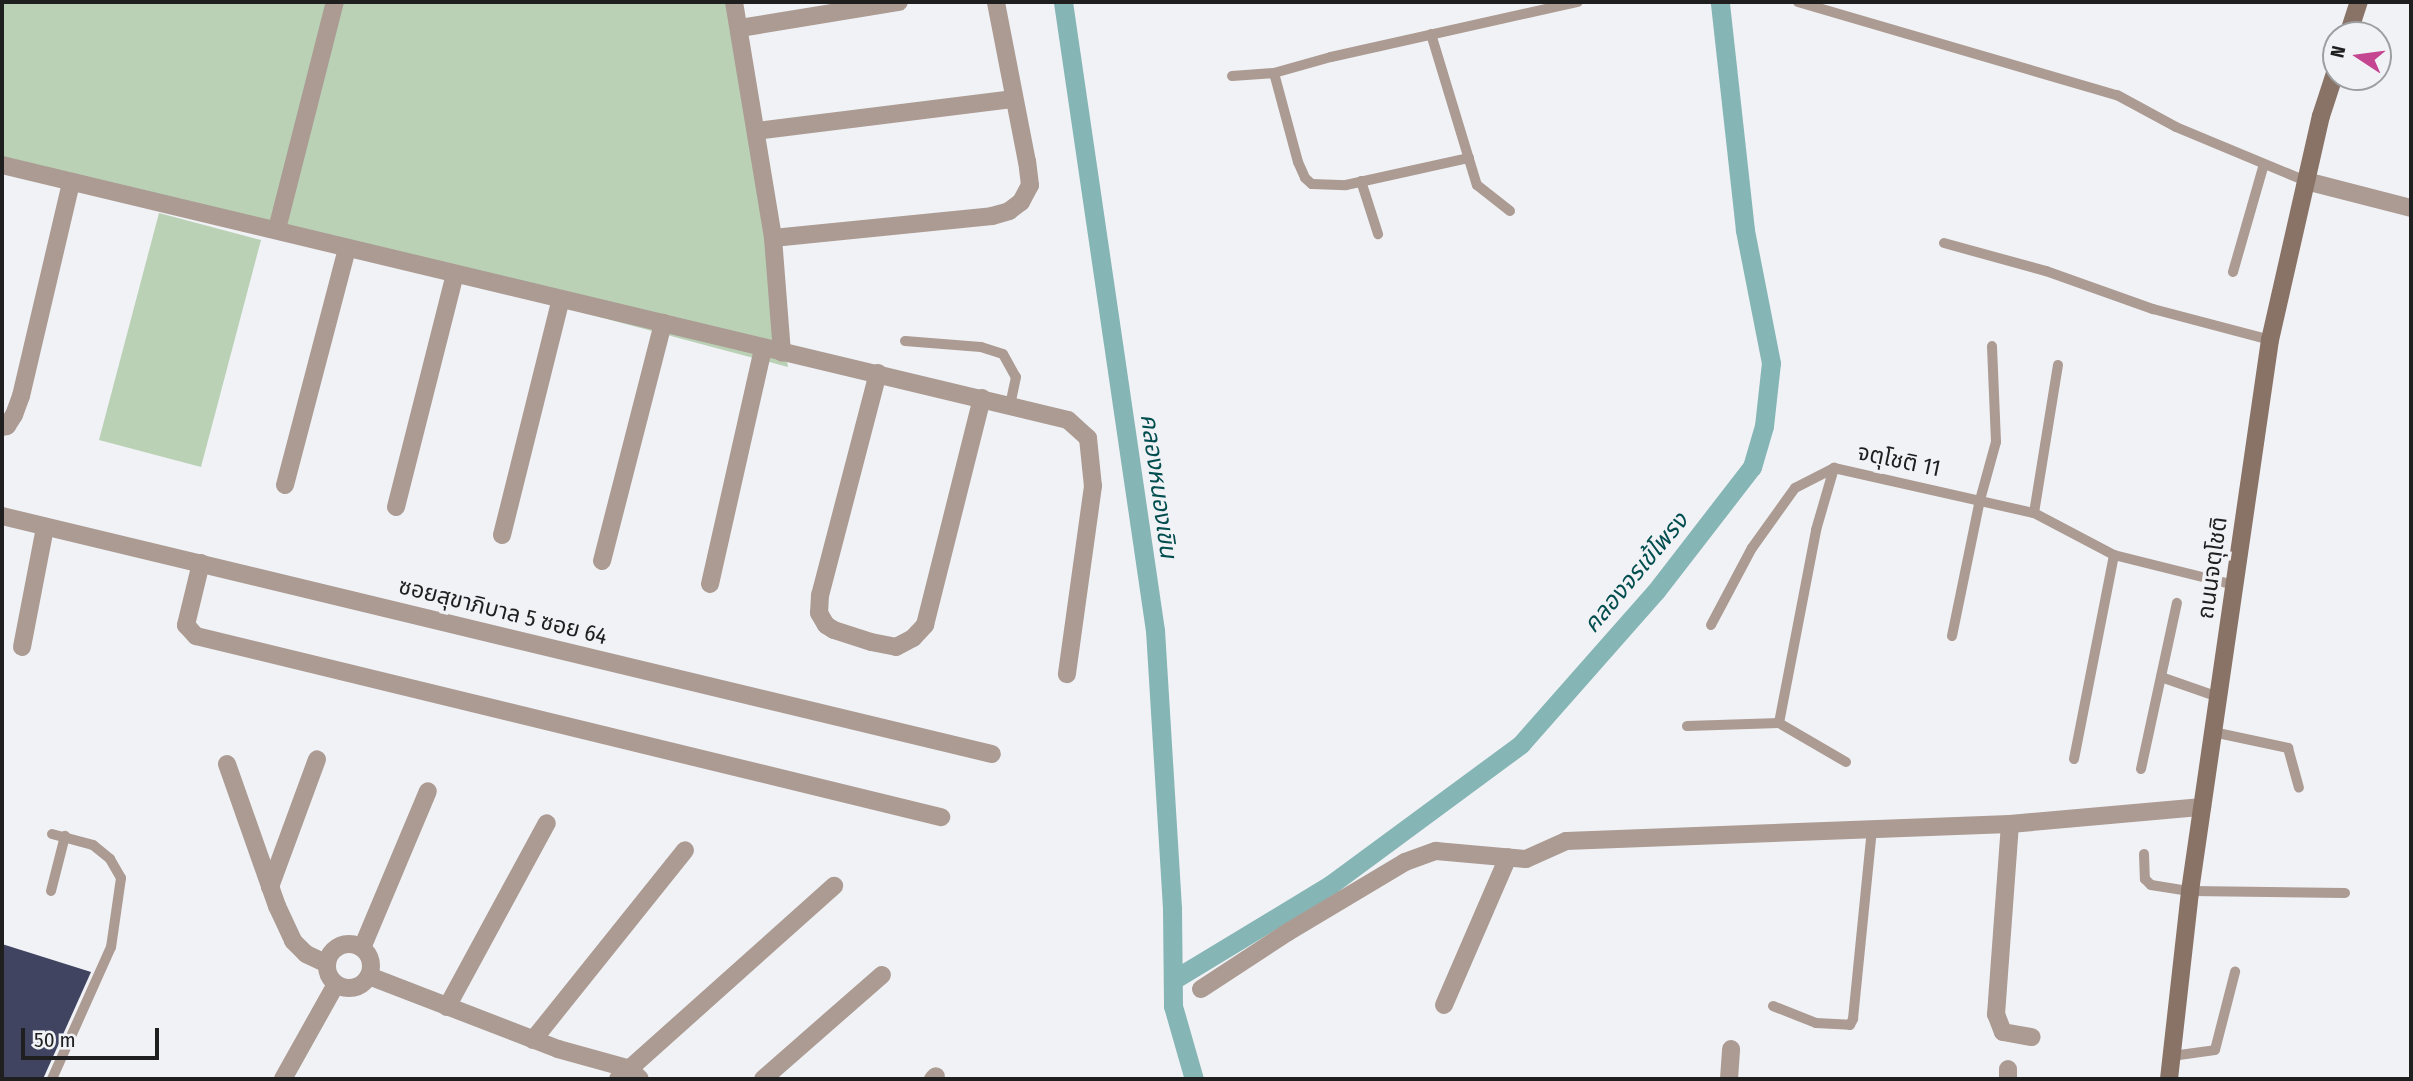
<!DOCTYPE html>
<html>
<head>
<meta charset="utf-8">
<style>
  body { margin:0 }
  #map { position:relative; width:2413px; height:1081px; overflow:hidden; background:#f1f2f6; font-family:"Fira Sans Condensed","Noto Sans Thai",sans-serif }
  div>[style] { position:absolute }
  .green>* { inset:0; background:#bad1b6 }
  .canal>* { height:19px; margin:-9.5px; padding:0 9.5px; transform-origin:9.5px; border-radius:9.5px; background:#85b5b5 }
  .building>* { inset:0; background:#404461 }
  .lane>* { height:10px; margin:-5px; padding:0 5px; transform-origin:5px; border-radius:5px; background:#ab9b93 }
  .street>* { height:18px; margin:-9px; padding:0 9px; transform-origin:9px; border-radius:9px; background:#ab9b93 }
  .street>.ring { margin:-9px; padding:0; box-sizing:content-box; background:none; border:18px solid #ab9b93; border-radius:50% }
  .secondary>* { height:18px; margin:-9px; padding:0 9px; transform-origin:9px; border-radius:9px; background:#897266 }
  span { translate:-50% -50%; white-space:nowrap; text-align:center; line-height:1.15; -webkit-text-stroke:7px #f1f2f6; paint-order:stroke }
  .street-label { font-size:23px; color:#1f1f20 }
  .water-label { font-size:24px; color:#024d4e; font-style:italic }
  .frame { position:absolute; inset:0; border:4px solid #1f1f20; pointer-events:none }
  .north { position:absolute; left:2322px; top:21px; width:70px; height:70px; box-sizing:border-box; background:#f1f2f6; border:2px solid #9d9ea0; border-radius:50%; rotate:283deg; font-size:19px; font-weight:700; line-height:28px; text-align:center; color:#1f1f20 }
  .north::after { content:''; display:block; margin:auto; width:24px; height:32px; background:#c44590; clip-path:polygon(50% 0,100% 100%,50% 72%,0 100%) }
  .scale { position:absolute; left:21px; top:1028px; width:138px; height:32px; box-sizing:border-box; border:4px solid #1f1f20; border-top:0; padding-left:9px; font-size:21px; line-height:24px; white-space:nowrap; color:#1f1f20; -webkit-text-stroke:5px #f1f2f6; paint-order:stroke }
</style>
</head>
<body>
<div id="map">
  <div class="green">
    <div style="clip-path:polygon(2px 2px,729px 2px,788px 367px,279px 232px,2px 165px)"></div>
    <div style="clip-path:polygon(159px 213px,261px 240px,201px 467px,99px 440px)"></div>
  </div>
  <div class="canal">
    <div style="left:1063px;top:2px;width:635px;rotate:81.67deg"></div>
    <div style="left:1155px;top:630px;width:280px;rotate:86.5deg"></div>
    <div style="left:1172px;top:909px;width:97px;rotate:89.4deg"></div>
    <div style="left:1173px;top:1006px;width:76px;rotate:74deg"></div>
    <div style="left:1173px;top:980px;width:184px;rotate:-31.2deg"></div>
    <div style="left:1330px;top:885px;width:237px;rotate:-36.4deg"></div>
    <div style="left:1521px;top:744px;width:204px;rotate:-48.6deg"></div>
    <div style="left:1656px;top:591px;width:157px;rotate:-52.3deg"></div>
    <div style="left:1752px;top:467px;width:43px;rotate:-73.7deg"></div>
    <div style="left:1764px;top:426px;width:63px;rotate:-83.7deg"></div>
    <div style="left:1771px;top:363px;width:136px;rotate:-101.1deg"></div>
    <div style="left:1745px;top:230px;width:229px;rotate:-96.3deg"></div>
  </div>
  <div class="building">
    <div style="clip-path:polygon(2px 944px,91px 972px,43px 1079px,2px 1079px)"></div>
  </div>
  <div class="lane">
    <div style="left:1798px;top:2px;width:332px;rotate:16.3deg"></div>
    <div style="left:2117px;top:95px;width:67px;rotate:28.5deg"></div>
    <div style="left:2176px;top:127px;width:141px;rotate:22.6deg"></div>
    <div style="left:1431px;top:34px;width:158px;rotate:73.1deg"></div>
    <div style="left:1477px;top:185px;width:42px;rotate:38.2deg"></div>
    <div style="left:1274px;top:73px;width:92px;rotate:74.9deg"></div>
    <div style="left:1298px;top:162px;width:17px;rotate:66deg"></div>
    <div style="left:1305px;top:178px;width:9px;rotate:41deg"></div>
    <div style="left:1312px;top:184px;width:34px;rotate:2deg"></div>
    <div style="left:1346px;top:185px;width:126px;rotate:-12.4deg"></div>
    <div style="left:1232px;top:76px;width:42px;rotate:-4.1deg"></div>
    <div style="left:1274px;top:73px;width:59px;rotate:-15.7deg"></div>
    <div style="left:1331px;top:57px;width:253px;rotate:-12.6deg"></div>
    <div style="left:1361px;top:181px;width:56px;rotate:72.2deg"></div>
    <div style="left:1944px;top:243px;width:106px;rotate:15.4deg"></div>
    <div style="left:2046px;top:271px;width:114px;rotate:19.6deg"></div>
    <div style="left:2153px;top:309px;width:121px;rotate:14.8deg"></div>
    <div style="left:2233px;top:272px;width:112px;rotate:-74deg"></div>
    <div style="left:905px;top:341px;width:76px;rotate:4.5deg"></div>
    <div style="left:981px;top:347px;width:23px;rotate:18deg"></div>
    <div style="left:1003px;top:354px;width:26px;rotate:61deg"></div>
    <div style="left:1016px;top:377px;width:30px;rotate:102deg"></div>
    <div style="left:2034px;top:513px;width:150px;rotate:-80.8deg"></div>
    <div style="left:1711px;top:625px;width:87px;rotate:-62deg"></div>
    <div style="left:1752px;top:548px;width:74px;rotate:-54.4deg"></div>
    <div style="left:1795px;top:488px;width:44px;rotate:-27.1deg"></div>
    <div style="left:1952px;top:636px;width:139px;rotate:-78.4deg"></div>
    <div style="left:1980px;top:500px;width:60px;rotate:-74.6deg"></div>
    <div style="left:1996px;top:442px;width:96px;rotate:-92.4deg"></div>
    <div style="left:2161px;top:677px;width:60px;rotate:19.3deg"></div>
    <div style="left:1687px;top:726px;width:92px;rotate:-1.9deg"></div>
    <div style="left:2213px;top:732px;width:77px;rotate:12deg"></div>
    <div style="left:2288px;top:748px;width:41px;rotate:74.6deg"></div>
    <div style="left:2074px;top:759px;width:208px;rotate:-78.9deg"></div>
    <div style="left:1846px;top:762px;width:78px;rotate:-149.8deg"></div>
    <div style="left:1779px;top:723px;width:197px;rotate:-79.1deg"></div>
    <div style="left:1816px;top:530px;width:65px;rotate:-73.8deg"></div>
    <div style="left:1834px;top:468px;width:205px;rotate:12.7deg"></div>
    <div style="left:2034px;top:513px;width:90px;rotate:27.7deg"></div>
    <div style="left:2114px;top:555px;width:124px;rotate:14deg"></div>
    <div style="left:2141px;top:769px;width:170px;rotate:-77.8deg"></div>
    <div style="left:52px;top:834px;width:42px;rotate:15deg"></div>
    <div style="left:93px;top:845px;width:22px;rotate:39deg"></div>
    <div style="left:110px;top:859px;width:22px;rotate:60deg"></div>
    <div style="left:121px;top:878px;width:70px;rotate:98.2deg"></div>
    <div style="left:111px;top:947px;width:145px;rotate:114.1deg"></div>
    <div style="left:2144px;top:854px;width:25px;rotate:88deg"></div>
    <div style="left:2145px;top:879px;width:8px;rotate:45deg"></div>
    <div style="left:2151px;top:885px;width:39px;rotate:9deg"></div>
    <div style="left:2190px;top:891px;width:155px;rotate:0.7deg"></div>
    <div style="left:51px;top:891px;width:57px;rotate:-75.7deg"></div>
    <div style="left:1773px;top:1006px;width:46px;rotate:21.6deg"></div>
    <div style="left:1816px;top:1023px;width:34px;rotate:3deg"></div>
    <div style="left:1850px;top:1025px;width:7px;rotate:-63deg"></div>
    <div style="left:1853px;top:1019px;width:190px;rotate:-84.3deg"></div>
    <div style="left:2172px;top:1056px;width:43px;rotate:-7.9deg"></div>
    <div style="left:2215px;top:1050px;width:81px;rotate:-75.6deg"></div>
  </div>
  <div class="street">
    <div style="left:734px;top:2px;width:239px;rotate:80.6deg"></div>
    <div style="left:773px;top:238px;width:115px;rotate:85.5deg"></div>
    <div style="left:740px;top:28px;width:161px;rotate:-9.3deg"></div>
    <div style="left:756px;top:131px;width:260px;rotate:-7.1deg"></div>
    <div style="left:2px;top:165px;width:1096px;rotate:13.45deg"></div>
    <div style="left:1068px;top:420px;width:27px;rotate:42deg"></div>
    <div style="left:1088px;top:438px;width:48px;rotate:84.1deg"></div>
    <div style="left:1093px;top:486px;width:190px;rotate:97.9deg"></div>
    <div style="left:2306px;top:181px;width:108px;rotate:14.4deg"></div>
    <div style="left:277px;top:229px;width:234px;rotate:-75.7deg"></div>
    <div style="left:773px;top:238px;width:220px;rotate:-5.7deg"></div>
    <div style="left:992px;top:216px;width:18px;rotate:-16deg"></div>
    <div style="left:1009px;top:211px;width:15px;rotate:-37deg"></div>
    <div style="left:1021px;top:202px;width:19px;rotate:-62deg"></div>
    <div style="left:1030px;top:185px;width:23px;rotate:-97deg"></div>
    <div style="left:1027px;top:162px;width:163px;rotate:-101deg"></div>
    <div style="left:878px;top:373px;width:229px;rotate:104.6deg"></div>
    <div style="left:820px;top:595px;width:18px;rotate:93deg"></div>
    <div style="left:819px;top:613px;width:14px;rotate:60deg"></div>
    <div style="left:826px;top:625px;width:9px;rotate:32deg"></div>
    <div style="left:834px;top:630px;width:39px;rotate:18deg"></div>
    <div style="left:871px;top:642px;width:25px;rotate:11deg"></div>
    <div style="left:896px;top:647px;width:19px;rotate:-28deg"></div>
    <div style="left:913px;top:638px;width:18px;rotate:-47deg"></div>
    <div style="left:925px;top:625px;width:234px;rotate:-75.9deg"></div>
    <div style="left:2px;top:427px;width:5px;rotate:-11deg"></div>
    <div style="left:7px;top:426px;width:13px;rotate:-58deg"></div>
    <div style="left:14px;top:415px;width:20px;rotate:-70deg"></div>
    <div style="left:21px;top:396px;width:219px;rotate:-76.8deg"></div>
    <div style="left:285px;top:485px;width:245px;rotate:-75.3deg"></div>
    <div style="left:396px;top:507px;width:240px;rotate:-75.8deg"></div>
    <div style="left:2px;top:516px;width:1018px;rotate:13.52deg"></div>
    <div style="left:502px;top:535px;width:243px;rotate:-76deg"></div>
    <div style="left:602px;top:561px;width:246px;rotate:-75.6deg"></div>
    <div style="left:201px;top:563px;width:64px;rotate:103.6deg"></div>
    <div style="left:186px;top:625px;width:15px;rotate:48deg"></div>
    <div style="left:196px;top:636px;width:767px;rotate:13.66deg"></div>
    <div style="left:710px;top:584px;width:241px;rotate:-77.3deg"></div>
    <div style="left:22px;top:647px;width:122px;rotate:-79.1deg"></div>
    <div style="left:227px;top:764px;width:151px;rotate:70.6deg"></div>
    <div style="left:277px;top:906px;width:38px;rotate:65deg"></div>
    <div style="left:293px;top:941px;width:18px;rotate:45deg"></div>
    <div style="left:306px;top:954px;width:23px;rotate:25deg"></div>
    <div style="left:2010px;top:824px;width:191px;rotate:94.2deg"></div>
    <div style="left:1996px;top:1014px;width:19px;rotate:69deg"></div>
    <div style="left:2003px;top:1032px;width:29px;rotate:10deg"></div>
    <div style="left:270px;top:887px;width:136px;rotate:-69.8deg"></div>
    <div class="ring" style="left:327px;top:944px;width:26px;height:26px"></div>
    <div style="left:362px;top:948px;width:170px;rotate:-67.2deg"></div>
    <div style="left:369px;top:976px;width:203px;rotate:21.1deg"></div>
    <div style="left:558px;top:1049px;width:75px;rotate:15.5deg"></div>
    <div style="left:630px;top:1069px;width:14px;rotate:45deg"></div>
    <div style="left:1201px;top:989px;width:104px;rotate:-33.2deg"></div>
    <div style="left:1288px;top:932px;width:136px;rotate:-30.9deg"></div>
    <div style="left:1405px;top:862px;width:33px;rotate:-20deg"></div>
    <div style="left:1436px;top:851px;width:90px;rotate:5.1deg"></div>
    <div style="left:1526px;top:859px;width:44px;rotate:-24.2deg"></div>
    <div style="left:1566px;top:841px;width:444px;rotate:-2.2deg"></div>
    <div style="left:2010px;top:824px;width:193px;rotate:-5.1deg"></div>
    <div style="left:1444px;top:1005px;width:161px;rotate:-66.6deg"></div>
    <div style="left:447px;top:1007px;width:209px;rotate:-61.5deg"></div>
    <div style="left:533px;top:1040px;width:243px;rotate:-51.3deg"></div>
    <div style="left:2008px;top:1069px;width:10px;rotate:90deg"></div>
    <div style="left:283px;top:1079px;width:109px;rotate:-60.8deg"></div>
    <div style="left:618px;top:1079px;width:290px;rotate:-41.8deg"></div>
    <div style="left:763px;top:1079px;width:158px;rotate:-41.2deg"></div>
    <div style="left:933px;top:1079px;width:4px;rotate:-45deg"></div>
    <div style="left:1729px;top:1079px;width:30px;rotate:-86deg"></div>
  </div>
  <div class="secondary">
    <div style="left:2348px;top:35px;width:35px;rotate:-72deg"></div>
    <div style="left:2169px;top:1079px;width:189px;rotate:-83.6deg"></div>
    <div style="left:2190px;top:891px;width:557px;rotate:-81.74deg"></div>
    <div style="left:2270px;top:340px;width:230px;rotate:-77.2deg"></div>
    <div style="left:2321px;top:116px;width:48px;rotate:-71.9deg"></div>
  </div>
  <div class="street-label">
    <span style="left:1899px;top:460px;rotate:12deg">จตุโชติ 11</span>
    <span style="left:2212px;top:568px;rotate:-82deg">ถนนจตุโชติ</span>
    <span style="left:503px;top:611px;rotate:14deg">ซอยสุขาภิบาล 5 ซอย 64</span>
  </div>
  <div class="water-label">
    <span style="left:1158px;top:486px;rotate:82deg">คลองหนองเขิน</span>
    <span style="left:1636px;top:573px;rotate:-50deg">คลองจรเข้โพรง</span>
  </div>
  <div class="frame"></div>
  <div class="north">N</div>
  <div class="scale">50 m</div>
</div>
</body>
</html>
